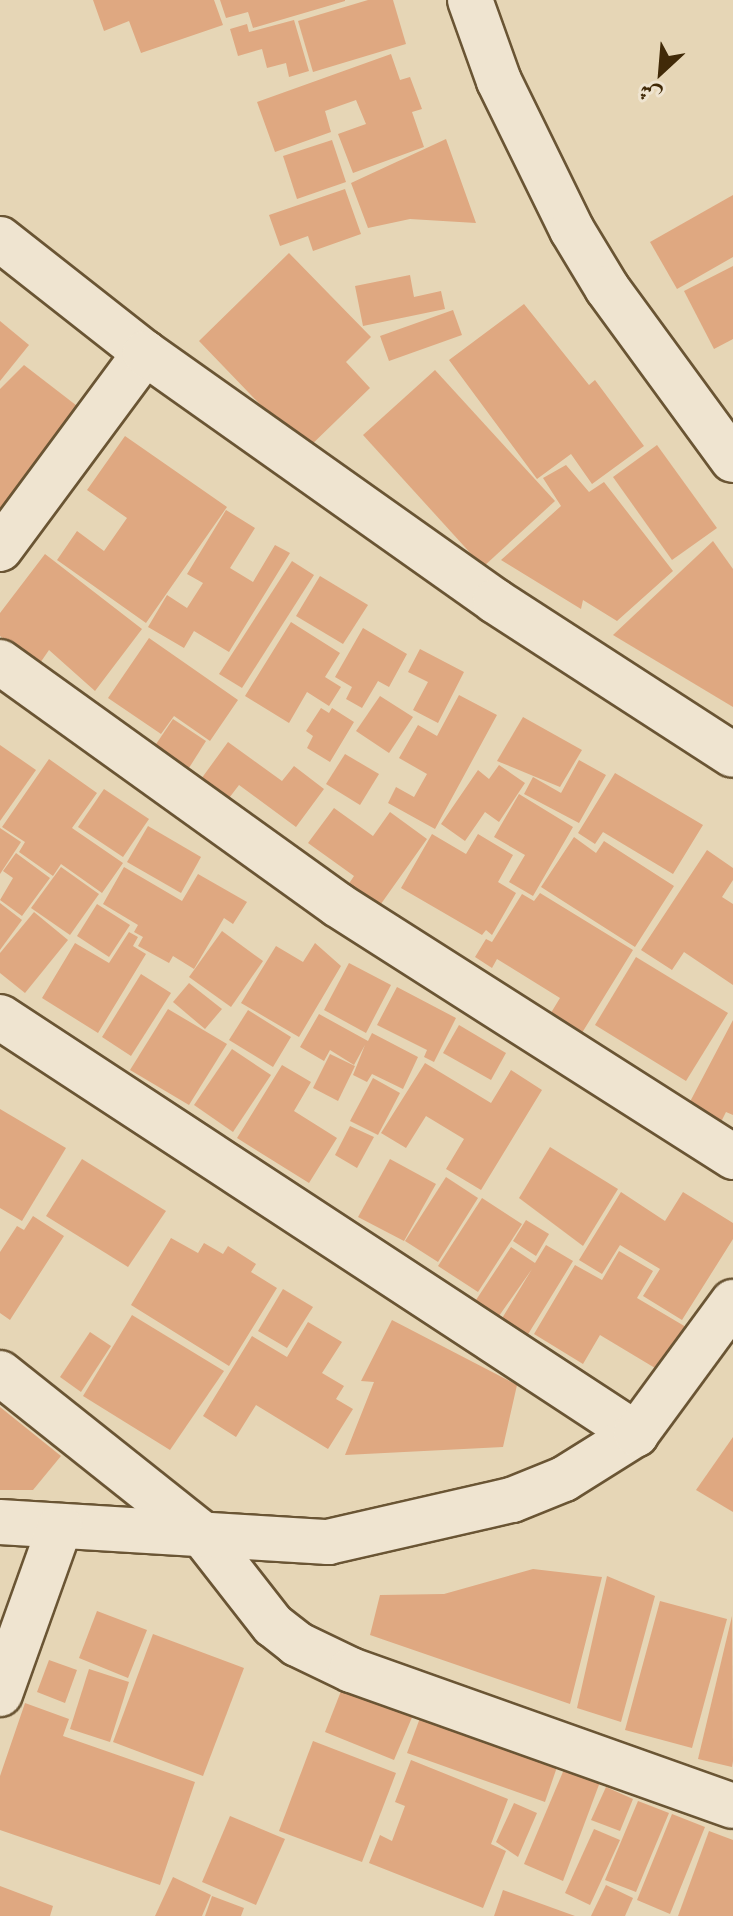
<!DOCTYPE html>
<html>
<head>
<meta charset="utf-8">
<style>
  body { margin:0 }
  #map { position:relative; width:733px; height:1916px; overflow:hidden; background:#e6d6b6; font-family:Cardo,Amiri,serif }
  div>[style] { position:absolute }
  .building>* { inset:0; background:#dfa881 }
  .roads { filter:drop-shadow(2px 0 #6a5534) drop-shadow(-2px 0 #6a5534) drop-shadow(0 2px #6a5534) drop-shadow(0 -2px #6a5534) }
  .minor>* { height:44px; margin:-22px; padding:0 22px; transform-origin:22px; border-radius:22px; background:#efe4d0 }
  .tertiary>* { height:44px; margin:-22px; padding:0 22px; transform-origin:22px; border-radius:22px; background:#efe4d0 }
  span { translate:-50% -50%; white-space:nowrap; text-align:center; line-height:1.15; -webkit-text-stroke:7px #efe4d0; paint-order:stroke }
  .north { position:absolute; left:621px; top:32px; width:80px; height:80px; -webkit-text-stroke:6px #efe4d0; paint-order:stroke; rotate:206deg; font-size:22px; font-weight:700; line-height:32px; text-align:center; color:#412a08 }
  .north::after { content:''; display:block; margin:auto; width:28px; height:36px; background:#412a08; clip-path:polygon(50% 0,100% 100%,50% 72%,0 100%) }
</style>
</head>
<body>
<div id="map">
  <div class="building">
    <div style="clip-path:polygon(93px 0,214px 0,223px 25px,141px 53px,129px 21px,104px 31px)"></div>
    <div style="clip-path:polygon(220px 0,345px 0,345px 1px,253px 28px,248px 12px,226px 18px)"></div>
    <div style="clip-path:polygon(368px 0,393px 0,406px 44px,313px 72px,298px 21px)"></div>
    <div style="clip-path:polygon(294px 20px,309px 71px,289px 77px,286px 63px,267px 68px,262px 49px,238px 56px,230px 29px,247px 24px,249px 32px)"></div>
    <div style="clip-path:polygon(391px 54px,400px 80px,410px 77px,422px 109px,412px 112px,424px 147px,353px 173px,338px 134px,366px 124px,356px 100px,325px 111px,331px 132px,275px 152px,257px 102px)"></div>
    <div style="clip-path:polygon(446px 139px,476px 223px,410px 219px,368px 228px,351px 183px)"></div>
    <div style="clip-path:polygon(332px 140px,346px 182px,297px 199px,283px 156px)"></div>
    <div style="clip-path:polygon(345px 189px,361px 234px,313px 251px,308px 236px,280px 246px,269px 215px)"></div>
    <div style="clip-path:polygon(733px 195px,733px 257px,677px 289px,650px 242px)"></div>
    <div style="clip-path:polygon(289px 253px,371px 337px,346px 362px,370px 388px,305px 451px,199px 341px)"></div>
    <div style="clip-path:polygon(733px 266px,733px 339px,714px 349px,684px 291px)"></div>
    <div style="clip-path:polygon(410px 275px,414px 297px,441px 291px,445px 309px,363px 326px,355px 286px)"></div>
    <div style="clip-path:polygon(524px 304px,589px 385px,595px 380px,644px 446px,592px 484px,571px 454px,537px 479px,449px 360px)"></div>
    <div style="clip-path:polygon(453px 310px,462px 335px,389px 361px,380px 336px)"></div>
    <div style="clip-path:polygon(0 321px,29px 345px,0 381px)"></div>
    <div style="clip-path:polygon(24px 365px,81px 409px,0 512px,0 389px)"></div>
    <div style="clip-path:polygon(435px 370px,555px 501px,483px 567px,363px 435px)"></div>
    <div style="clip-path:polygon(125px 436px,227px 507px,146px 623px,57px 560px,77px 531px,104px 551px,127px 518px,87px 490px)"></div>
    <div style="clip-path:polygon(657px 445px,717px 528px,672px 560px,613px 477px)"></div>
    <div style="clip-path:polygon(566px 465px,589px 492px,604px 482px,673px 571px,617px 621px,583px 600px,581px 609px,501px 560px,561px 506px,543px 478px)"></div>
    <div style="clip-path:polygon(226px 510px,255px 528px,230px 568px,253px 582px,275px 545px,290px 553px,229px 652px,194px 631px,184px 648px,148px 627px,167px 595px,187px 608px,203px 583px,187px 574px)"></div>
    <div style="clip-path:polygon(713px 541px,733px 569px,733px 707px,613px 635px)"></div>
    <div style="clip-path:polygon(45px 554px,142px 629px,95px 691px,49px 650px,38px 666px,0 636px,0 613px)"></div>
    <div style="clip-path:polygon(292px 561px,314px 575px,242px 688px,219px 674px)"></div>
    <div style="clip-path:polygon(320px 576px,368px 605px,343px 644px,296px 616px)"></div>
    <div style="clip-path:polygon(291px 622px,340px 653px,325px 677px,341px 687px,329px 706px,307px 692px,289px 723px,245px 696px)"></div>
    <div style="clip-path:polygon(363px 628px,407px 654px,389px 687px,378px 681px,362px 708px,346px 699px,352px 687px,335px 677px)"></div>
    <div style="clip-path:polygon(149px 638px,238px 700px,210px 741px,174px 716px,161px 734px,108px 698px)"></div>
    <div style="clip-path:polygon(420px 649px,464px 672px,438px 723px,413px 710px,428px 682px,408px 672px)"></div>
    <div style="clip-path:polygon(459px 695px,497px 715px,435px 829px,388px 803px,396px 787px,414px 797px,427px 774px,399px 758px,418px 725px,437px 736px)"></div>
    <div style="clip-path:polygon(380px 696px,413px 717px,389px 753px,356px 731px)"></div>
    <div style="clip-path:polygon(321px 708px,329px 713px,332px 708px,354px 722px,330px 762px,307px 748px,313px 736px,306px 731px)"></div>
    <div style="clip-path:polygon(523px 717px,582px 750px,560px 787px,497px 761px)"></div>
    <div style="clip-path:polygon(173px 719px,206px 741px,182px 779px,148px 756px)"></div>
    <div style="clip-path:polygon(228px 742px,282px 781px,294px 766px,324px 789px,296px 827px,239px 785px,223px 806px,196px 786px)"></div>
    <div style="clip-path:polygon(0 745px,36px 770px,0 821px)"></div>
    <div style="clip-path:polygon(345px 754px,379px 774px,360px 805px,326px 784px)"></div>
    <div style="clip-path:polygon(49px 759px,97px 793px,72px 828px,123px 863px,102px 893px,61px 864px,53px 876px,19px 852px,25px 842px,2px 827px)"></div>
    <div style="clip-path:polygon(579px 760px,606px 775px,579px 823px,524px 794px,533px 777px,561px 793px)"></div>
    <div style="clip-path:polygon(499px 765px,525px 783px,499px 822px,485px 812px,465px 841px,441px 824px,478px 770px,489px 779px)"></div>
    <div style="clip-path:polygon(615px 773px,703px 825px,673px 874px,603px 832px,595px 844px,578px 833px)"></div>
    <div style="clip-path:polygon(104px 789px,149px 819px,123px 857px,78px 827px)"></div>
    <div style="clip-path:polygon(519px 794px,573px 827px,533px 896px,509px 882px,525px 855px,494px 837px)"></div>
    <div style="clip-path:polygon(334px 808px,373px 836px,390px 812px,427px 839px,371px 918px,340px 897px,354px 876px,308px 843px)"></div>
    <div style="clip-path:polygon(148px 826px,201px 857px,181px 893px,127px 862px)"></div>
    <div style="clip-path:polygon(0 828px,21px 842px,0 874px)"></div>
    <div style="clip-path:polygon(432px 834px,466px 854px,478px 834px,513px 855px,498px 882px,516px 893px,492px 935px,486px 930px,482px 935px,401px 888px)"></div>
    <div style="clip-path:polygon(574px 837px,596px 853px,604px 841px,674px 886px,635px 947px,541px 887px)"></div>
    <div style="clip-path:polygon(707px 850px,733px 868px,733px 880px,722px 897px,733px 904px,733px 985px,684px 952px,672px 970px,641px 950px)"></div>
    <div style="clip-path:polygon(16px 853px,50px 878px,22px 916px,0 900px,13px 878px,3px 871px)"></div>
    <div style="clip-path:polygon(61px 867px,99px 894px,70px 935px,31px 908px)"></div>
    <div style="clip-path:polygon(124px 867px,182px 901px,198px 874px,247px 902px,233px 924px,224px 918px,194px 969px,173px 956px,169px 963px,138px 946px,143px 937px,134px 932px,138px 925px,103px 904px)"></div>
    <div style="clip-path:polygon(540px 893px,633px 950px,577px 1041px,546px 1021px,560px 998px,497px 959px,492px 968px,475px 957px,486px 939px,492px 942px,522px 894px,534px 901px)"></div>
    <div style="clip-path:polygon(0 903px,22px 920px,0 950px)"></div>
    <div style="clip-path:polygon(97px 904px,130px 925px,109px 957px,77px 936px)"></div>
    <div style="clip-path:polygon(34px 912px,68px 940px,25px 993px,0 973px,0 953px)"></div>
    <div style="clip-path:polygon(222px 931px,263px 961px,231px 1007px,189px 977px)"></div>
    <div style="clip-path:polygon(129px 932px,138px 937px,133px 946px,146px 954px,98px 1033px,42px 998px,75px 943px,109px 963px)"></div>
    <div style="clip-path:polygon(315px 943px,341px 966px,299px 1037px,241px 1003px,276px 946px,303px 962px)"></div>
    <div style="clip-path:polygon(636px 957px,728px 1013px,686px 1081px,595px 1025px)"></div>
    <div style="clip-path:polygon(349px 963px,391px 985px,366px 1033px,324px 1010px)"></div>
    <div style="clip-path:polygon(141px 974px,171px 993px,131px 1056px,102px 1037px)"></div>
    <div style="clip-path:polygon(189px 983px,222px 1009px,205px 1029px,173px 1002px)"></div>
    <div style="clip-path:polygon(397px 987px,456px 1018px,434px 1062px,424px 1057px,427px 1050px,377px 1025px)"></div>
    <div style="clip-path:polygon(168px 1009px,227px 1044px,189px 1105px,130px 1070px)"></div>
    <div style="clip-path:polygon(248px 1010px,291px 1037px,273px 1067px,229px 1040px)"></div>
    <div style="clip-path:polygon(319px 1014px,368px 1041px,372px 1033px,418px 1057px,403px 1089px,372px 1074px,367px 1082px,353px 1075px,365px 1045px,354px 1065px,330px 1050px,324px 1061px,300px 1047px)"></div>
    <div style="clip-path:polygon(733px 1020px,733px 1115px,726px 1112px,716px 1132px,683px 1115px)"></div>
    <div style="clip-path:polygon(459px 1025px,506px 1053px,491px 1080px,443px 1053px)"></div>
    <div style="clip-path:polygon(232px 1049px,271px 1075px,233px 1132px,194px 1105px)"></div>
    <div style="clip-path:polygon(330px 1054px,355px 1066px,338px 1101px,313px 1088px)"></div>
    <div style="clip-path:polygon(425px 1063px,491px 1103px,511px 1070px,542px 1090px,481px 1190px,446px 1169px,464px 1139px,426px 1116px,406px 1148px,381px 1133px)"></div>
    <div style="clip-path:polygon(282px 1065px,311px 1082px,294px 1111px,337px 1138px,309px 1183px,237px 1138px)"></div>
    <div style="clip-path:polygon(373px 1078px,400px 1093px,378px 1135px,350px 1121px)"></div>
    <div style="clip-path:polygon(0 1109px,66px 1148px,22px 1221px,0 1208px)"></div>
    <div style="clip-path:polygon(350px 1126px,374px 1137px,357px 1168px,335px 1155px)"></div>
    <div style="clip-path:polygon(550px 1147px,618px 1189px,583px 1246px,519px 1198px)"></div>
    <div style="clip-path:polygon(82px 1159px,166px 1211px,128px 1267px,46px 1216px)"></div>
    <div style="clip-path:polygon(390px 1159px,436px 1184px,404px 1241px,358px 1217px)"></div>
    <div style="clip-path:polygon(446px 1177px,478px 1198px,438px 1262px,405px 1241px)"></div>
    <div style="clip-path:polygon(621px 1192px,665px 1221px,683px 1192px,733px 1223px,733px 1239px,682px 1320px,643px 1296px,660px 1269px,620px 1245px,602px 1274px,579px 1260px)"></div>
    <div style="clip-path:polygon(482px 1198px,522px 1224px,478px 1292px,438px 1266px)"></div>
    <div style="clip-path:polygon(33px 1216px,64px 1236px,10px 1320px,0 1313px,0 1252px,17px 1226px,24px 1230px)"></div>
    <div style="clip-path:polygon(526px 1220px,549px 1234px,536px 1256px,513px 1241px)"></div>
    <div style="clip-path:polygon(171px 1238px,198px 1253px,204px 1243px,223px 1254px,228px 1246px,256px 1264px,251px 1272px,277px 1288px,229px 1366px,131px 1305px)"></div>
    <div style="clip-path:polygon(546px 1245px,573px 1261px,527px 1336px,501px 1320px,532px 1269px,499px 1316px,476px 1300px,511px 1247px,535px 1263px)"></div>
    <div style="clip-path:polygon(619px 1251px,653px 1271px,637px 1298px,686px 1327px,660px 1371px,600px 1335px,583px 1364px,534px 1334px,575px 1265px,602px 1280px)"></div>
    <div style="clip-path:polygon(283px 1289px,313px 1307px,287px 1348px,258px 1331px)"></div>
    <div style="clip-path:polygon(132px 1315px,224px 1371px,170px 1450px,83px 1396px)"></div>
    <div style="clip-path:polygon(392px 1320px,517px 1385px,503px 1447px,345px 1455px,374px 1382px,361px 1381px)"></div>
    <div style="clip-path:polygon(308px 1322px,342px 1342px,322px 1373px,344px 1386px,336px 1399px,353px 1409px,328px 1449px,256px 1405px,236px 1437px,203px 1416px,252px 1336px,287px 1357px)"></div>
    <div style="clip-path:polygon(90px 1332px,111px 1346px,81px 1392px,60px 1377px)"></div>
    <div style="clip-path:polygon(0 1407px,61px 1456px,33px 1490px,0 1490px)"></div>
    <div style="clip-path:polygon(733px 1437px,733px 1512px,696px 1490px)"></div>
    <div style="clip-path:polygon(533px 1569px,602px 1577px,570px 1704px,370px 1635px,380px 1595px,444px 1594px)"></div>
    <div style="clip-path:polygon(607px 1576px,655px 1596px,621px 1722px,577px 1708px)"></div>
    <div style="clip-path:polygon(660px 1601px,727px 1619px,692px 1748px,625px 1730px)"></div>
    <div style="clip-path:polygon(97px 1611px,147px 1630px,128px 1678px,79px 1658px)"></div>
    <div style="clip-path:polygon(732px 1616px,733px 1761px,732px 1767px,698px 1759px)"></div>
    <div style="clip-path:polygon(153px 1634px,244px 1668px,203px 1776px,113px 1742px)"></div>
    <div style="clip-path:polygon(49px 1660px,77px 1670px,65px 1703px,37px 1692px)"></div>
    <div style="clip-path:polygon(89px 1669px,129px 1682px,110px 1742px,70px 1729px)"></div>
    <div style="clip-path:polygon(343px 1686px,413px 1715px,394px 1760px,325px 1732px)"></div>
    <div style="clip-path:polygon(25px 1703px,69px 1719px,63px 1736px,195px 1782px,160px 1885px,0 1830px,0 1776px)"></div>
    <div style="clip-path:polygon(420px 1718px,557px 1767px,545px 1802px,407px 1753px)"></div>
    <div style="clip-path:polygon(313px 1741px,396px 1773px,362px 1862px,279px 1831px)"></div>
    <div style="clip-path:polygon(411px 1760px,508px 1799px,491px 1844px,506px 1851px,483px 1908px,369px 1863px,380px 1835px,392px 1841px,405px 1806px,395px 1802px)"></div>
    <div style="clip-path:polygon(565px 1767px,600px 1782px,563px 1881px,524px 1864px)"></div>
    <div style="clip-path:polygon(606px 1787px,633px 1799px,620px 1831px,591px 1820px)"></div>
    <div style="clip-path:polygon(638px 1801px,669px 1813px,636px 1892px,605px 1880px)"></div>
    <div style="clip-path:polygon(514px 1803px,537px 1813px,518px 1857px,496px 1842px)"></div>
    <div style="clip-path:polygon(672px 1814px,705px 1827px,670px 1914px,637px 1900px)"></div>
    <div style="clip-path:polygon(230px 1816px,285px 1839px,256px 1905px,202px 1882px)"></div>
    <div style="clip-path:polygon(594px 1829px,620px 1840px,590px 1905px,565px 1893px)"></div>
    <div style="clip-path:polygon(709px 1831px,733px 1840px,733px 1916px,678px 1916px)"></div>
    <div style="clip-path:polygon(173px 1877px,211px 1895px,202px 1916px,155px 1916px)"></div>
    <div style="clip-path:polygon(606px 1885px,633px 1898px,625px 1916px,591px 1916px)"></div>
    <div style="clip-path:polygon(0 1886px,53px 1906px,50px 1916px,0 1916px)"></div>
    <div style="clip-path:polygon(503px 1890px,575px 1916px,494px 1916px)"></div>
    <div style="clip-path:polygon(212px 1896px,244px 1908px,241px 1916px,205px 1916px)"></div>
  </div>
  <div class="roads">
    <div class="minor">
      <div style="left:470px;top:0;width:86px;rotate:70.3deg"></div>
      <div style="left:499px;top:81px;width:166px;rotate:63.9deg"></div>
      <div style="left:572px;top:230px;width:68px;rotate:58.9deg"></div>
      <div style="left:607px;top:288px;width:213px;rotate:53.8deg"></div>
      <div style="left:0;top:549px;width:244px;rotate:-53.5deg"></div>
      <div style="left:0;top:662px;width:416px;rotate:35.7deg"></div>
      <div style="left:338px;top:905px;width:469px;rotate:32.5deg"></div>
      <div style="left:0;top:1017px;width:761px;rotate:33.25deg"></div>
      <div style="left:0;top:1373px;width:257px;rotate:38.5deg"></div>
      <div style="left:201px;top:1533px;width:117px;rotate:52deg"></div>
      <div style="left:273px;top:1625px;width:31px;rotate:38deg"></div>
      <div style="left:297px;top:1644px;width:60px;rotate:25.7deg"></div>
      <div style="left:351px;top:1670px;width:405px;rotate:19.6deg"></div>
      <div style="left:0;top:1522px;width:329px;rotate:3.5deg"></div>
      <div style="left:328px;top:1542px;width:189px;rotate:-12.9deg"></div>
      <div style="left:512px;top:1500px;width:56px;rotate:-22deg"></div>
      <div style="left:564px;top:1479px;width:85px;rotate:-32deg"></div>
      <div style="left:636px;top:1434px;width:164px;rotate:-53.7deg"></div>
      <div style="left:0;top:1694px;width:178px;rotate:-70.3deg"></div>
    </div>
    <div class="tertiary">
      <div style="left:0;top:239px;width:184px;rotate:38.2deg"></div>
      <div style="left:145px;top:353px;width:429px;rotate:35.3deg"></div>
      <div style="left:495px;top:601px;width:283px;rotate:32.9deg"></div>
    </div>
  </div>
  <div class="north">ش</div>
</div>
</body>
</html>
